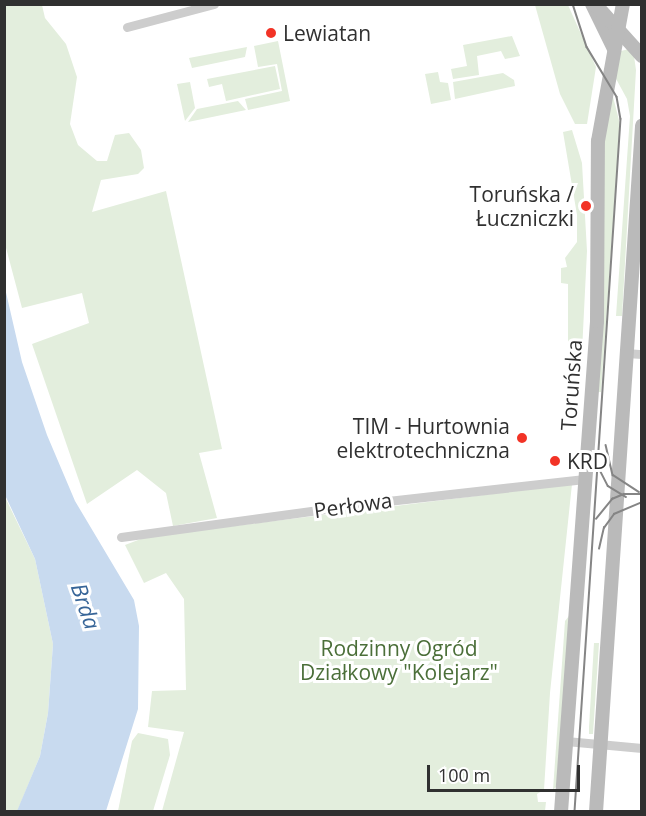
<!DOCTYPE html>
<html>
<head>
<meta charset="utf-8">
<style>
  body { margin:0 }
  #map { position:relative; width:646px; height:816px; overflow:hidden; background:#fff; font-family:"Open Sans",sans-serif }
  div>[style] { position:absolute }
  .green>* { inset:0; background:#e3eedd }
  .water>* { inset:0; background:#c8daef }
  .street>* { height:9px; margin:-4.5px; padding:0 4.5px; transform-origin:4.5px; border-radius:4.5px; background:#cdcdcd }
  .secondary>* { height:14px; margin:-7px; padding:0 7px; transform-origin:7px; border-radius:7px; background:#bababa }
  .tram>* { height:1.5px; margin:-0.75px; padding:0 0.75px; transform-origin:0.75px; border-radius:0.75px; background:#858585 }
  .dots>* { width:16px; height:16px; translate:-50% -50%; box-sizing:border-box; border:3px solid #fff; border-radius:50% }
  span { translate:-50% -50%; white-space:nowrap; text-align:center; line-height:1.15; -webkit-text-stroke:6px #fff; paint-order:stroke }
  .poi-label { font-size:21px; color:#303030 }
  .left { translate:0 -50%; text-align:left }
  .right { translate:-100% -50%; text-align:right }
  .street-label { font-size:21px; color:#303030 }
  .park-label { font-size:21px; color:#4b6f39 }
  .water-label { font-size:22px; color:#376598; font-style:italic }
  .frame { position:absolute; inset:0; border:6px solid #303030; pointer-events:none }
  .scale { position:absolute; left:427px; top:765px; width:153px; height:27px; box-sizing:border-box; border:3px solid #303030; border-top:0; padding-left:8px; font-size:18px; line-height:21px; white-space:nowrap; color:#303030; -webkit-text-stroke:4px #fff; paint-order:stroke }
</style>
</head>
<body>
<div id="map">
  <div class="green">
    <div style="clip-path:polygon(4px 5px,42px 5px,45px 18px,66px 44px,77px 77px,70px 124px,78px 145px,97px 161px,107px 161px,115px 135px,129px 133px,141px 150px,144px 168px,138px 174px,101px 180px,92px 212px,166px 191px,222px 449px,199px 453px,217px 518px,173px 526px,166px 493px,137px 470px,87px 504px,32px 344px,89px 323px,82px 293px,22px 308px,5px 244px)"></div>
    <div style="clip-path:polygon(535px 5px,568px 5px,596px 67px,587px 124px,575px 124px,560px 94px)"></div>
    <div style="clip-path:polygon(512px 36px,520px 56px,505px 59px,501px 51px,477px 56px,479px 75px,453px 79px,451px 69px,467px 66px,463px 45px)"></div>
    <div style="clip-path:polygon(278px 41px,290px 101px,248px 110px,245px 99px,282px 91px,277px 64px,258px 67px,254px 46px)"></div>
    <div style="clip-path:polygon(247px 47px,245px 57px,192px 68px,189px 58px)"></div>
    <div style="clip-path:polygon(629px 49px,634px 56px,636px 70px,622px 316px,616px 316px,630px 116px,627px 99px,614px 75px,621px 51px)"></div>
    <div style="clip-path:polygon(275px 66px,280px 89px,226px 101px,222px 84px,209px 87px,207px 79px)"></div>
    <div style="clip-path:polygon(438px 72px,440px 82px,448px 83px,451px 100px,431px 104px,425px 74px)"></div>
    <div style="clip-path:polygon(503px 73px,514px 80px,515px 86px,455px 99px,453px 82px)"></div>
    <div style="clip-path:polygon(190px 82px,195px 108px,185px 121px,177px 84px)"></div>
    <div style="clip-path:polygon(611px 89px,620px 124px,601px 392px,597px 392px,602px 163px)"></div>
    <div style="clip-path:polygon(238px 101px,246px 110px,188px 122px,197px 109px)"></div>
    <div style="clip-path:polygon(572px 130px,582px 163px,587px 251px,580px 392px,578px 392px,579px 375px,568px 375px,568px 284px,561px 283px,561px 268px,567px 267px,565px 258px,577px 242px,577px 215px,563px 132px)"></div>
    <div style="clip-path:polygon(572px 484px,550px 693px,544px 790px,537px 794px,538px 802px,546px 802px,545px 811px,162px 811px,184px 732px,148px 727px,152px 691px,186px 690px,184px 599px,166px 573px,144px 583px,125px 545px,146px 537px)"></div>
    <div style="clip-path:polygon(4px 495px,35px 559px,53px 644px,48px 713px,40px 756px,17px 812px,4px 811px)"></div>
    <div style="clip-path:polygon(569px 616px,557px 786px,553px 790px,565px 621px)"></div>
    <div style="clip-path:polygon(594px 643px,599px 643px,593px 734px,589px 734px,589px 727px)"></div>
    <div style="clip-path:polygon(138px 733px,168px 739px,170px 755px,153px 811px,118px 811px,132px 741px)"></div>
  </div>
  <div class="water">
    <div style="clip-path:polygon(5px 288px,22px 362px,47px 435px,75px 501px,134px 600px,139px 626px,138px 709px,106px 811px,17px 811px,40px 756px,48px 713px,53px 644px,35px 559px,5px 495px)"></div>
  </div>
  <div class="street">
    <div style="left:127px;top:27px;width:90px;rotate:-14.8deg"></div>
    <div style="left:626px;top:353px;width:16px;rotate:4deg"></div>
    <div style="left:121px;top:537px;width:251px;rotate:-7.8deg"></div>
    <div style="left:370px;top:503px;width:216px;rotate:-6.4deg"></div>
    <div style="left:566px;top:741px;width:76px;rotate:5.3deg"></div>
  </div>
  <div class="secondary">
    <div style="left:592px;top:4px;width:50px;rotate:63.9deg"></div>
    <div style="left:595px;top:4px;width:70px;rotate:47.9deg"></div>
    <div style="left:561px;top:812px;width:492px;rotate:-85.8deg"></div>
    <div style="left:597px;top:321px;width:180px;rotate:-89.7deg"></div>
    <div style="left:598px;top:141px;width:139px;rotate:-79.7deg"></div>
    <div style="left:596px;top:812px;width:688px;rotate:-86.16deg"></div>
  </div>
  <div class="tram">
    <div style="left:573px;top:4px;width:45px;rotate:72deg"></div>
    <div style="left:587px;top:47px;width:58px;rotate:59deg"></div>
    <div style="left:617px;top:97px;width:22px;rotate:80deg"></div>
    <div style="left:621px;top:119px;width:695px;rotate:93.8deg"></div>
    <div style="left:606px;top:445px;width:31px;rotate:77deg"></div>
    <div style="left:613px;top:475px;width:31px;rotate:33deg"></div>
    <div style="left:599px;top:468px;width:20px;rotate:63deg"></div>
    <div style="left:608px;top:486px;width:21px;rotate:31deg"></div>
    <div style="left:596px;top:519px;width:26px;rotate:-51deg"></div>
    <div style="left:612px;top:499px;width:13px;rotate:-23deg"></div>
    <div style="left:624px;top:494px;width:18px"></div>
    <div style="left:599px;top:549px;width:22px;rotate:-77deg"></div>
    <div style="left:604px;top:528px;width:17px;rotate:-54deg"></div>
    <div style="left:614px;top:514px;width:30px;rotate:-23deg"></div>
  </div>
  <div class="dots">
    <div style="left:271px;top:33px;background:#f23326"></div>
    <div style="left:586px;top:206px;background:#f23326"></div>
    <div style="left:522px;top:438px;background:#f23326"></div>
    <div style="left:555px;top:461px;background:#f23326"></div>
  </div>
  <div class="poi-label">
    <span class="left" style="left:283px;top:33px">Lewiatan</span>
    <span class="right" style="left:574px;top:206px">Toruńska /<br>Łuczniczki</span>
    <span class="right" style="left:510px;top:438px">TIM - Hurtownia<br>elektrotechniczna</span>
    <span class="left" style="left:567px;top:461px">KRD</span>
  </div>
  <div class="street-label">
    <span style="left:571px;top:385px;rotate:-86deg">Toruńska</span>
    <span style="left:353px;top:505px;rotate:-8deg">Perłowa</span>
  </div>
  <div class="park-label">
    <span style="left:399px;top:660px">Rodzinny Ogród<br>Działkowy "Kolejarz"</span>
  </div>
  <div class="water-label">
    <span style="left:86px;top:606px;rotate:71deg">Brda</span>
  </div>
  <div class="frame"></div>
  <div class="scale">100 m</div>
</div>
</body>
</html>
